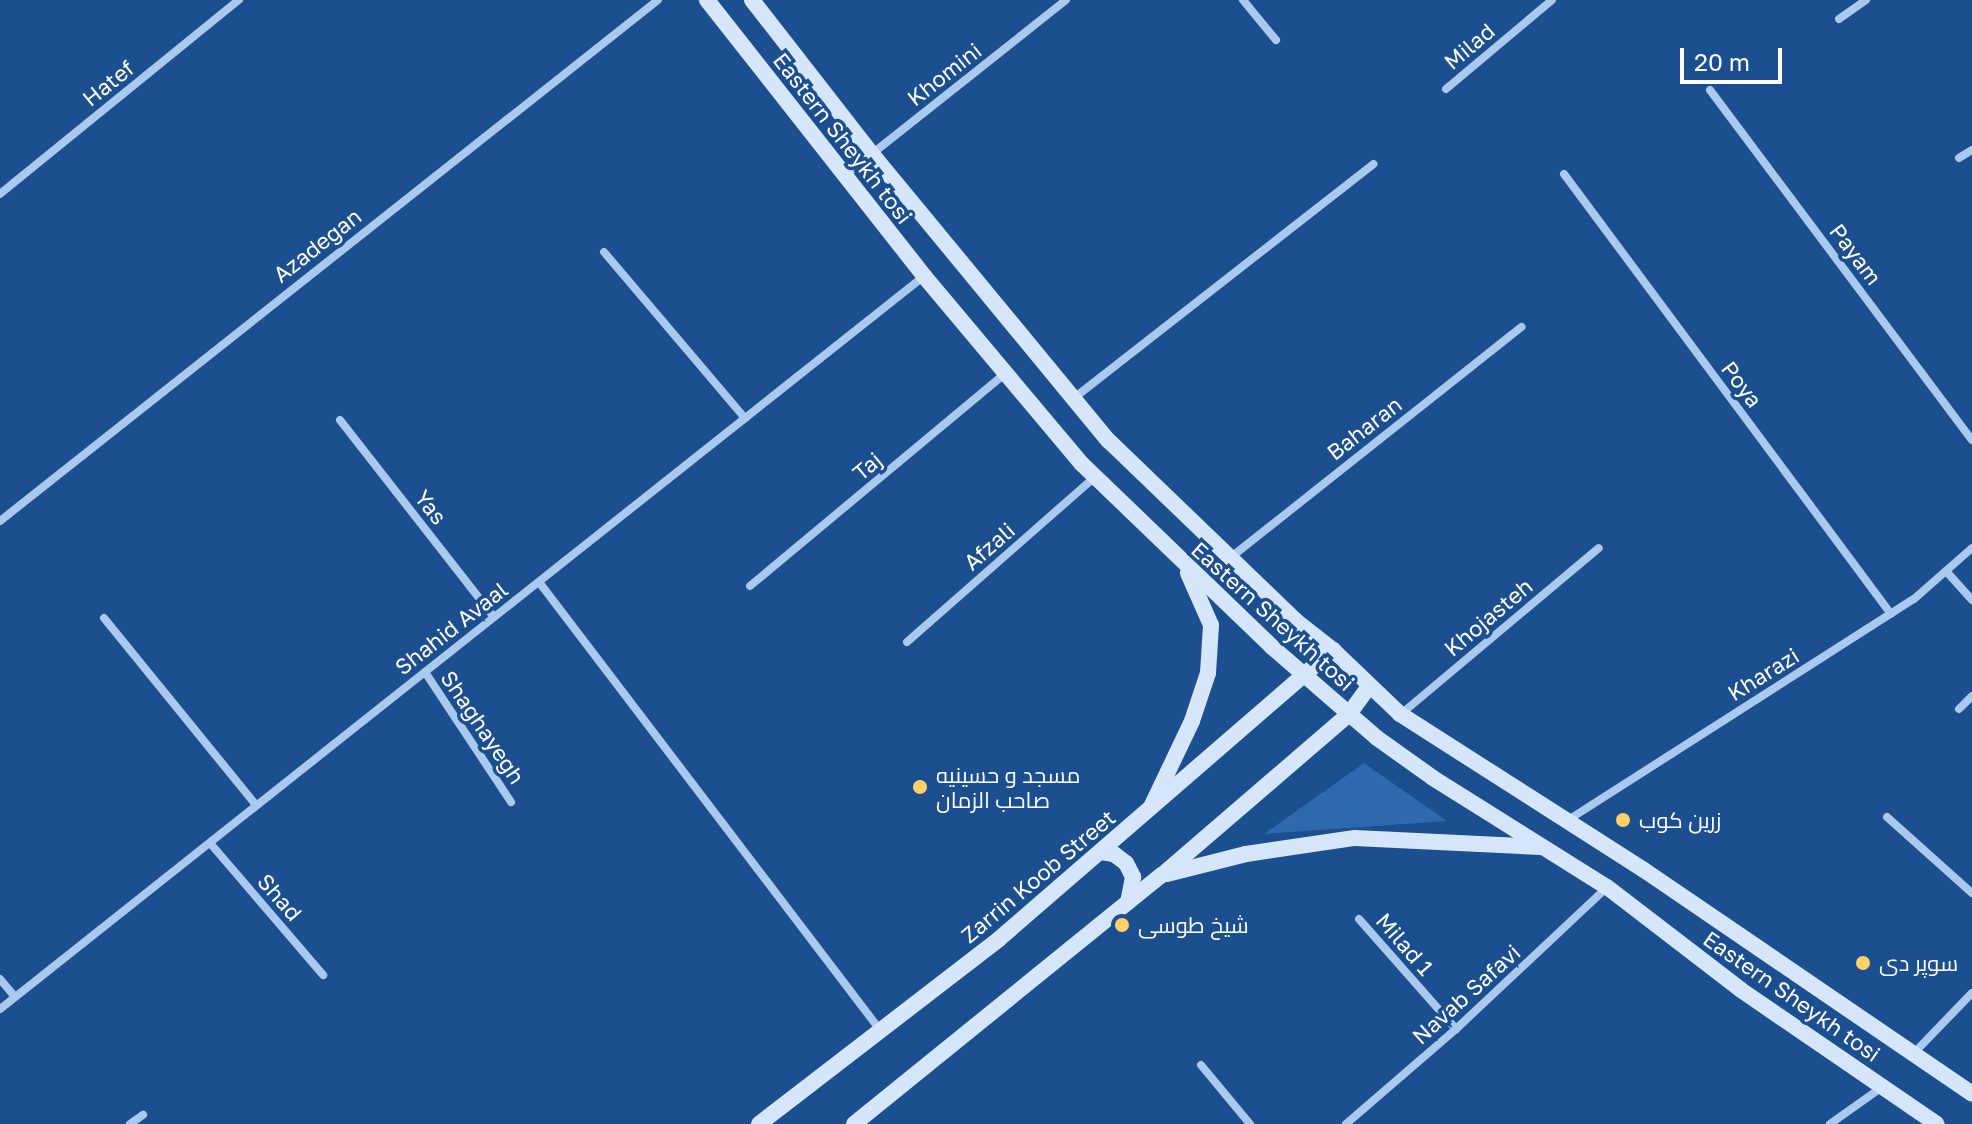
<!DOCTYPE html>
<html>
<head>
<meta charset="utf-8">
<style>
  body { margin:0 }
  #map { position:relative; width:1972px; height:1124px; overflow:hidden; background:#1b4f8f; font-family:"Golos Text",Cairo,sans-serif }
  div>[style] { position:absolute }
  .green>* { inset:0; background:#2e69ad }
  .minor>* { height:8px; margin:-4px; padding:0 4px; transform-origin:4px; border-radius:4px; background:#a9c9ee }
  .secondary>* { height:16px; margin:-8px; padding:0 8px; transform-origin:8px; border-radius:8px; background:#d6e6fa }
  .dots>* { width:22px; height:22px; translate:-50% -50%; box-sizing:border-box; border:4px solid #1b4f8f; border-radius:50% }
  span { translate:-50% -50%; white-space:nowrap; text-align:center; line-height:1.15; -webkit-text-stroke:7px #1b4f8f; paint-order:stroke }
  .street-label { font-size:22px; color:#fff }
  .poi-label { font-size:22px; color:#fff }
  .left { translate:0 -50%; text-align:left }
  .scale { position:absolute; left:1680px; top:48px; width:102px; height:36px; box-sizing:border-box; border:4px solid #fff; border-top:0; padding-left:10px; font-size:24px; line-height:28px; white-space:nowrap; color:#fff; -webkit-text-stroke:6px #1b4f8f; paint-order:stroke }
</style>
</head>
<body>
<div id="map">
  <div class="green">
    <div style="clip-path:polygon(1364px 763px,1447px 821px,1264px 834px)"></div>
  </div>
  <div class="minor">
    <div style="left:1243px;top:0;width:52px;rotate:50.5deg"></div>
    <div style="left:1839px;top:19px;width:33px;rotate:-35deg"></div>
    <div style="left:1446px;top:89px;width:138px;rotate:-40deg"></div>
    <div style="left:1710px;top:90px;width:437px;rotate:53.2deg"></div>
    <div style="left:1959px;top:158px;width:15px;rotate:-32deg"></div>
    <div style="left:1564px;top:174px;width:548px;rotate:53.38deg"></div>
    <div style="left:844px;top:176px;width:283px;rotate:-38.4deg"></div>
    <div style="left:0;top:194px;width:308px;rotate:-39.1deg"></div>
    <div style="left:604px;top:252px;width:218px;rotate:49.7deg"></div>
    <div style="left:1074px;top:398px;width:380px;rotate:-38deg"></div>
    <div style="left:340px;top:420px;width:250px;rotate:52deg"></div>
    <div style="left:0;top:521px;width:839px;rotate:-38.37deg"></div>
    <div style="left:1230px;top:558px;width:372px;rotate:-38.4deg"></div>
    <div style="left:1946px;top:571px;width:39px;rotate:48deg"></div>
    <div style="left:539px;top:582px;width:563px;rotate:52.72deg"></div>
    <div style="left:750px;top:586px;width:333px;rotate:-39.8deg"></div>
    <div style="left:104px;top:618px;width:241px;rotate:50.9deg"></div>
    <div style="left:907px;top:642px;width:250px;rotate:-41.3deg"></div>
    <div style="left:425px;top:672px;width:156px;rotate:56.5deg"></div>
    <div style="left:1959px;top:709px;width:18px;rotate:-45deg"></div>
    <div style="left:1401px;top:714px;width:258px;rotate:-40deg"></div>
    <div style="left:1887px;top:817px;width:114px;rotate:41.8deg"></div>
    <div style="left:1565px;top:822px;width:414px;rotate:-32.6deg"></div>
    <div style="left:1914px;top:599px;width:77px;rotate:-41.3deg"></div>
    <div style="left:210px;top:843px;width:174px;rotate:49.4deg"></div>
    <div style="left:1359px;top:919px;width:147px;rotate:48.6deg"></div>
    <div style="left:0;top:979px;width:23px;rotate:50deg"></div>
    <div style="left:0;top:1009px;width:1179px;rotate:-38.42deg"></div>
    <div style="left:1914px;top:1053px;width:83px;rotate:-46deg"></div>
    <div style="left:1201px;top:1065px;width:77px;rotate:50.3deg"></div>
    <div style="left:130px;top:1124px;width:16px;rotate:-35deg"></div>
    <div style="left:1346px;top:1124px;width:145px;rotate:-40.8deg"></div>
    <div style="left:1456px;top:1029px;width:207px;rotate:-43.2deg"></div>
    <div style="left:1830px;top:1124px;width:64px;rotate:-35.4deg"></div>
  </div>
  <div class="secondary">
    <div style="left:707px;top:0;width:351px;rotate:51.8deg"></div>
    <div style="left:924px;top:276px;width:246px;rotate:50deg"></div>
    <div style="left:1082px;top:464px;width:264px;rotate:43.9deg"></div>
    <div style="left:1272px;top:647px;width:139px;rotate:40.9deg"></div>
    <div style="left:1377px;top:738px;width:69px;rotate:35.5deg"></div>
    <div style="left:1433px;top:778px;width:205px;rotate:32.1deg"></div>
    <div style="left:1607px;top:887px;width:169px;rotate:37.5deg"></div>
    <div style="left:1741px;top:990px;width:237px;rotate:34.4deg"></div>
    <div style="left:752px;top:0;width:195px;rotate:52.1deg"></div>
    <div style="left:872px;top:154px;width:372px;rotate:50.5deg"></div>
    <div style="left:1109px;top:441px;width:260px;rotate:43.9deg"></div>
    <div style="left:1296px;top:621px;width:47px;rotate:38.1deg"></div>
    <div style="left:1333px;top:650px;width:93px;rotate:43.7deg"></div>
    <div style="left:1400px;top:714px;width:290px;rotate:32.6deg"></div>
    <div style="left:1644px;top:870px;width:397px;rotate:34.3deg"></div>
    <div style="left:1152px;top:805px;width:93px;rotate:-64.5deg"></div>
    <div style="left:1192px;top:721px;width:51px;rotate:-71.6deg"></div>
    <div style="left:1208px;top:673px;width:48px;rotate:-86.4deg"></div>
    <div style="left:1211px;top:625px;width:57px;rotate:-113.9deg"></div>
    <div style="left:1101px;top:852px;width:13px;rotate:9deg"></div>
    <div style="left:1114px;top:854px;width:15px;rotate:37deg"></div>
    <div style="left:1126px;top:863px;width:16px;rotate:63deg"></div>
    <div style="left:1133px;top:877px;width:25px;rotate:101deg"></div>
    <div style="left:1167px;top:874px;width:81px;rotate:-14.2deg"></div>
    <div style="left:1246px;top:854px;width:110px;rotate:-8.4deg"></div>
    <div style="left:1355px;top:838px;width:185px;rotate:2.8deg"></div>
    <div style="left:759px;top:1124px;width:303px;rotate:-37.6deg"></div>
    <div style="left:999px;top:939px;width:442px;rotate:-40.9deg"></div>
    <div style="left:854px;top:1124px;width:396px;rotate:-39deg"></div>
    <div style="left:1162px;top:875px;width:247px;rotate:-40.7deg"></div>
    <div style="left:1349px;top:714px;width:34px;rotate:-54deg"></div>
  </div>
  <div class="dots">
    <div style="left:920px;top:787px;background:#ffd166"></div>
    <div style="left:1623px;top:820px;background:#ffd166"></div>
    <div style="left:1122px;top:925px;background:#ffd166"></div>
    <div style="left:1863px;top:963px;background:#ffd166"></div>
  </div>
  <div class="street-label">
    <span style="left:1469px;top:46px;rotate:-40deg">Milad</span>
    <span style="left:944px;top:74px;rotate:-38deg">Khomini</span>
    <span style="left:108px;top:83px;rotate:-39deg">Hatef</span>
    <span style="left:843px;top:138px;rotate:52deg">Eastern Sheykh tosi</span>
    <span style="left:317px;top:245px;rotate:-38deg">Azadegan</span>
    <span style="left:1856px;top:254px;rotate:53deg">Payam</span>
    <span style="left:1742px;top:384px;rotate:53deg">Poya</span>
    <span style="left:1364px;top:428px;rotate:-38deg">Baharan</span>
    <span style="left:867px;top:466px;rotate:-40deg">Taj</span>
    <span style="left:431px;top:507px;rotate:52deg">Yas</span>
    <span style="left:989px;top:546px;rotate:-41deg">Afzali</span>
    <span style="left:1273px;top:616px;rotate:42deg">Eastern Sheykh tosi</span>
    <span style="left:1488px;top:617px;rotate:-40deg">Khojasteh</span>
    <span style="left:451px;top:628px;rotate:-38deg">Shahid Avaal</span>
    <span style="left:1763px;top:674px;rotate:-32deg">Kharazi</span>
    <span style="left:483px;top:727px;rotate:56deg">Shaghayegh</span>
    <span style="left:1038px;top:876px;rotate:-40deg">Zarrin Koob Street</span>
    <span style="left:280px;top:897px;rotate:49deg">Shad</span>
    <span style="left:1405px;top:944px;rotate:49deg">Milad 1</span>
    <span style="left:1466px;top:994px;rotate:-42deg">Navab Safavi</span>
    <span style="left:1792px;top:996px;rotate:35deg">Eastern Sheykh tosi</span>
  </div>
  <div class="poi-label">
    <span class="left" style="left:936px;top:787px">مسجد و حسینیه<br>صاحب الزمان</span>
    <span class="left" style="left:1639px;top:820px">زرین کوب</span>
    <span class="left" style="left:1138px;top:925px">شیخ طوسی</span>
    <span class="left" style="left:1879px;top:963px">سوپر دی</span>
  </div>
  <div class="scale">20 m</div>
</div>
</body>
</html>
